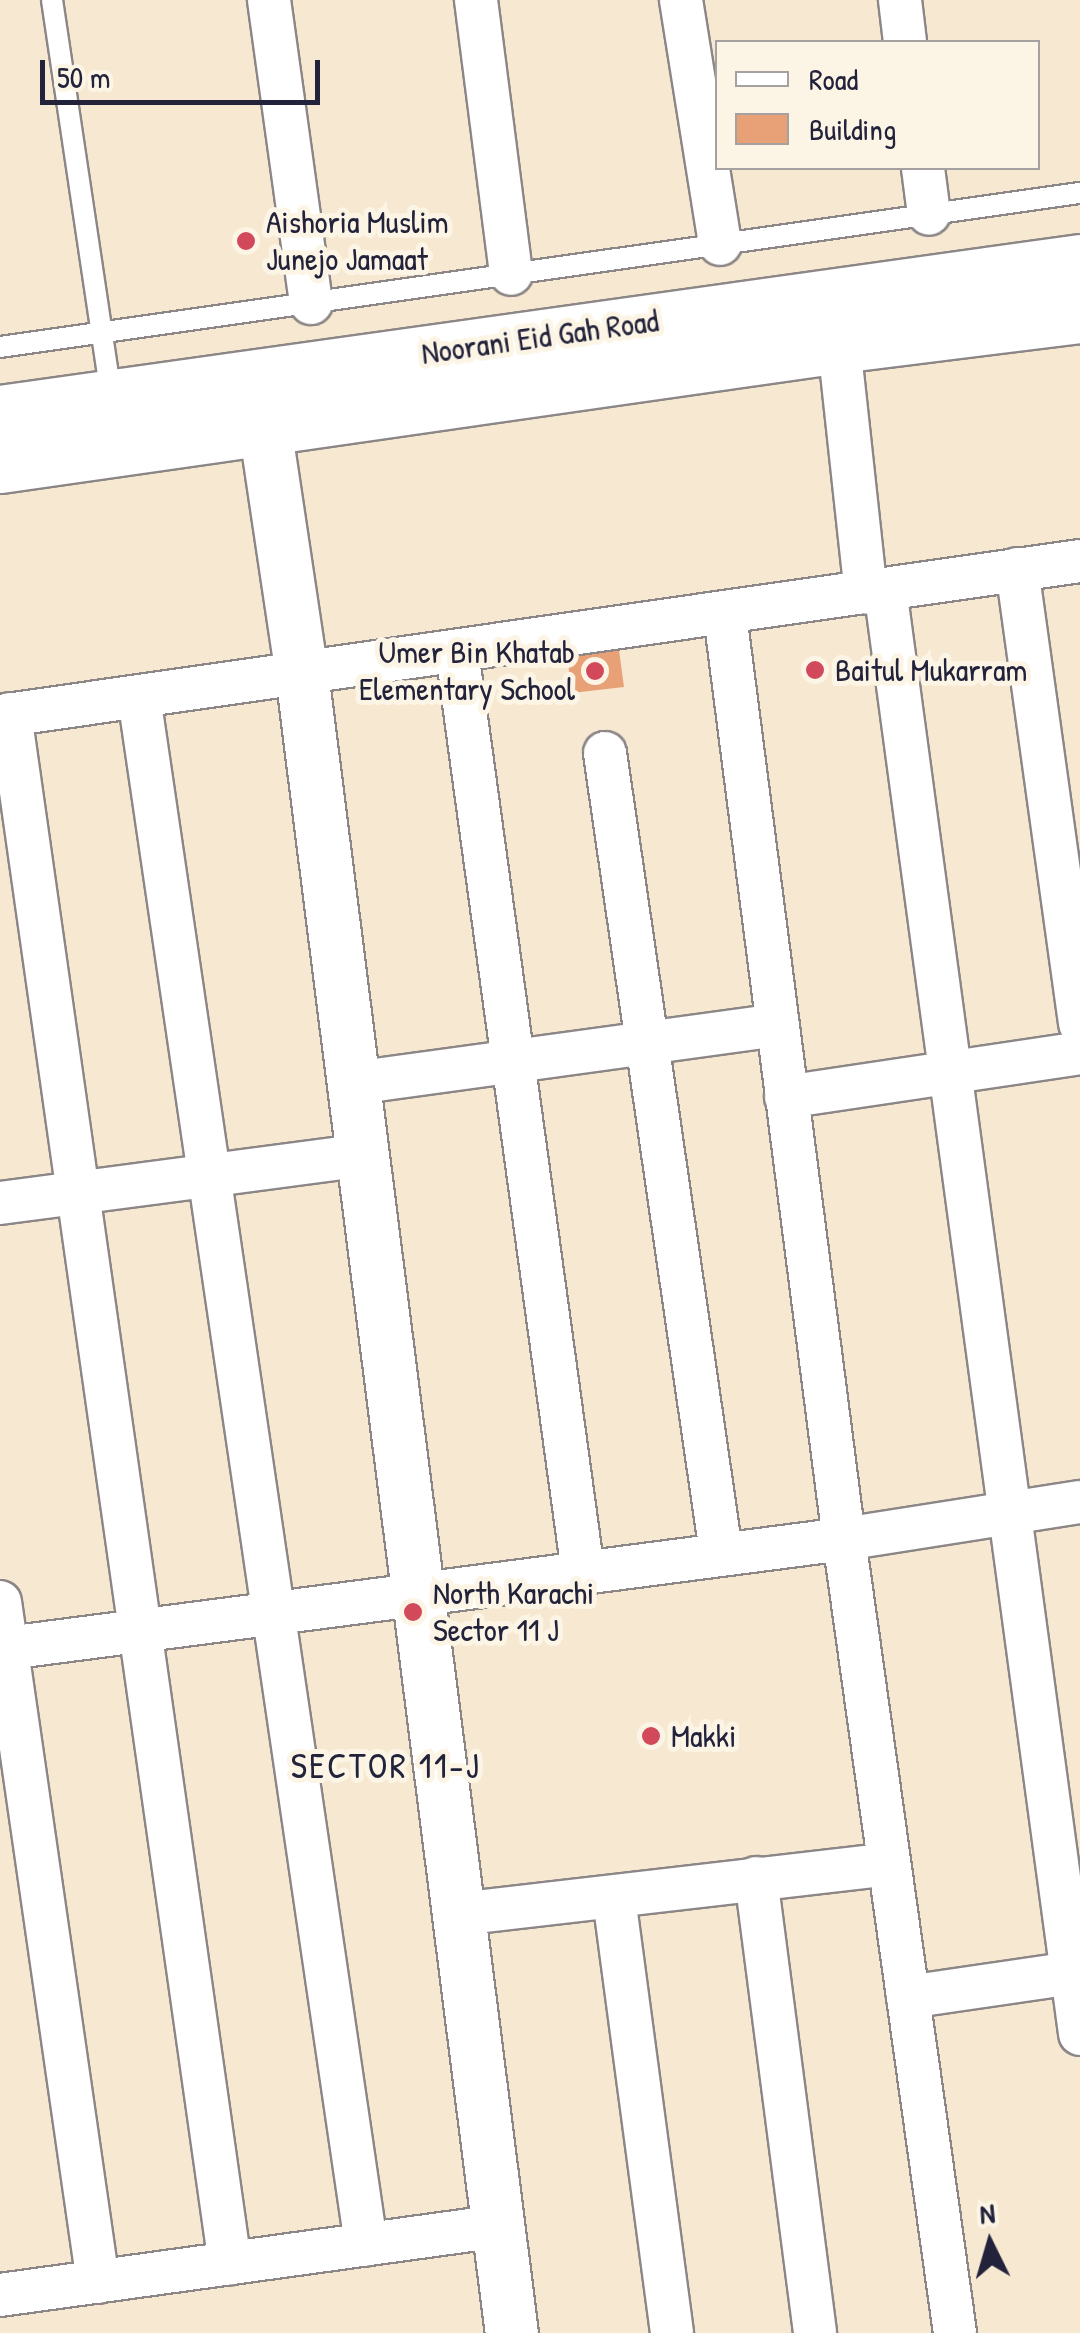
<!DOCTYPE html>
<html>
<head>
<meta charset="utf-8">
<style>
  body { margin:0 }
  #map { position:relative; width:1080px; height:2333px; overflow:hidden; background:#f7e9d1; font-family:"Patrick Hand",sans-serif }
  div>[style] { position:absolute }
  .building>* { inset:0; background:#e8a177 }
  .roads { filter:drop-shadow(2px 0 #8c8686) drop-shadow(-2px 0 #8c8686) drop-shadow(0 2px #8c8686) drop-shadow(0 -2px #8c8686) }
  .service>* { height:20px; margin:-10px; padding:0 10px; transform-origin:10px; border-radius:10px; background:#fff }
  .minor>* { height:42px; margin:-21px; padding:0 21px; transform-origin:21px; border-radius:21px; background:#fff }
  .tertiary>* { height:52px; margin:-26px; padding:0 26px; transform-origin:26px; border-radius:26px; background:#fff }
  .secondary>* { height:55px; margin:-27.5px; padding:0 27.5px; transform-origin:27.5px; border-radius:27.5px; background:#fff }
  .dots>* { width:28px; height:28px; translate:-50% -50%; box-sizing:border-box; border:5px solid #fcf5e5; border-radius:50% }
  span { translate:-50% -50%; white-space:nowrap; text-align:center; line-height:1.15; -webkit-text-stroke:10px #fcf5e5; paint-order:stroke }
  .poi-label { font-size:32px; color:#22223b }
  .left { translate:0 -50%; text-align:left }
  .right { translate:-100% -50%; text-align:right }
  .street-label { font-size:32px; color:#22223b }
  .neighbourhood-label { font-size:35px; color:#22223b; letter-spacing:2.5px }
  .legend { position:absolute; left:715px; top:40px; width:325px; height:130px; box-sizing:border-box; background:#fcf5e5; border:2px solid #a5a1a1; margin:0; padding:12px 18px; list-style:none; font-size:30px; color:#22223b }
  .legend li { display:flex; align-items:center; gap:20px; height:50px }
  .legend b { width:50px; border:2px solid #a5a1a1 }
  .north { position:absolute; left:940px; top:2193px; width:100px; height:100px; -webkit-text-stroke:8px #fcf5e5; paint-order:stroke; rotate:355deg; font-size:28px; font-weight:700; line-height:40px; text-align:center; color:#22223b }
  .north::after { content:''; display:block; margin:auto; width:35px; height:45px; background:#22223b; clip-path:polygon(50% 0,100% 100%,50% 72%,0 100%) }
  .scale { position:absolute; left:40px; top:60px; width:280px; height:45px; box-sizing:border-box; border:5px solid #22223b; border-top:0; padding-left:12px; font-size:30px; line-height:35px; white-space:nowrap; color:#22223b; -webkit-text-stroke:8px #fcf5e5; paint-order:stroke }
</style>
</head>
<body>
<div id="map">
  <div class="building">
    <div style="clip-path:polygon(619px 650px,624px 687px,572px 693px,567px 656px)"></div>
  </div>
  <div class="roads">
    <div class="service">
      <div style="left:52px;top:0;width:398px;rotate:81.5deg"></div>
      <div style="left:0;top:347px;width:1091px;rotate:-8.12deg"></div>
    </div>
    <div class="minor">
      <div style="left:269px;top:0;width:306px;rotate:82.1deg"></div>
      <div style="left:476px;top:0;width:276px;rotate:82.7deg"></div>
      <div style="left:681px;top:0;width:247px;rotate:80.9deg"></div>
      <div style="left:900px;top:0;width:42px;rotate:83.2deg"></div>
      <div style="left:923px;top:168px;width:46px;rotate:82.6deg"></div>
      <div style="left:839px;top:345px;width:249px;rotate:83.8deg"></div>
      <div style="left:1017px;top:569px;width:459px;rotate:82.1deg"></div>
      <div style="left:885px;top:589px;width:1458px;rotate:82.31deg"></div>
      <div style="left:725px;top:615px;width:932px;rotate:82.66deg"></div>
      <div style="left:844px;top:1539px;width:802px;rotate:82.04deg"></div>
      <div style="left:457px;top:652px;width:929px;rotate:82.2deg"></div>
      <div style="left:139px;top:697px;width:1564px;rotate:81.65deg"></div>
      <div style="left:10px;top:714px;width:1565px;rotate:81.92deg"></div>
      <div style="left:0;top:716px;width:1091px;rotate:-8.17deg"></div>
      <div style="left:605px;top:753px;width:807px;rotate:81.74deg"></div>
      <div style="left:354px;top:1083px;width:427px;rotate:-7.8deg"></div>
      <div style="left:786px;top:1097px;width:297px;rotate:-8.5deg"></div>
      <div style="left:0;top:1203px;width:367px;rotate:-7.5deg"></div>
      <div style="left:0;top:1602px;width:687px;rotate:81.8deg"></div>
      <div style="left:0;top:1649px;width:851px;rotate:-7.43deg"></div>
      <div style="left:844px;top:1539px;width:239px;rotate:-8.9deg"></div>
      <div style="left:756px;top:1878px;width:459px;rotate:82.6deg"></div>
      <div style="left:614px;top:1898px;width:439px;rotate:82.4deg"></div>
      <div style="left:459px;top:1914px;width:432px;rotate:-6.6deg"></div>
      <div style="left:908px;top:1997px;width:174px;rotate:-8.3deg"></div>
      <div style="left:0;top:2295px;width:504px;rotate:-7.87deg"></div>
    </div>
    <div class="tertiary">
      <div style="left:265px;top:427px;width:250px;rotate:81.5deg"></div>
      <div style="left:302px;top:674px;width:1672px;rotate:82.79deg"></div>
    </div>
    <div class="secondary">
      <div style="left:0;top:413px;width:1091px;rotate:-7.96deg"></div>
      <div style="left:0;top:465px;width:848px;rotate:-8.14deg"></div>
      <div style="left:839px;top:345px;width:243px;rotate:-7.1deg"></div>
    </div>
  </div>
  <div class="dots">
    <div style="left:246px;top:241px;background:#d1495b"></div>
    <div style="left:815px;top:670px;background:#d1495b"></div>
    <div style="left:595px;top:671px;background:#d1495b"></div>
    <div style="left:413px;top:1612px;background:#d1495b"></div>
    <div style="left:651px;top:1736px;background:#d1495b"></div>
  </div>
  <div class="poi-label">
    <span class="left" style="left:266px;top:241px">Aishoria Muslim<br>Junejo Jamaat</span>
    <span class="right" style="left:575px;top:671px">Umer Bin Khatab<br>Elementary School</span>
    <span class="left" style="left:835px;top:670px">Baitul Mukarram</span>
    <span class="left" style="left:433px;top:1612px">North Karachi<br>Sector 11 J</span>
    <span class="left" style="left:671px;top:1736px">Makki</span>
  </div>
  <div class="street-label">
    <span style="left:540px;top:337px;rotate:-8deg">Noorani Eid Gah Road</span>
  </div>
  <div class="neighbourhood-label">
    <span style="left:386px;top:1766px">SECTOR 11-J</span>
  </div>
  <ul class="legend">
  <li><b style="height:12px;background:#fff"></b>Road</li>
  <li><b style="height:28px;background:#e8a177"></b>Building</li>
  </ul>
  <div class="north">N</div>
  <div class="scale">50 m</div>
</div>
</body>
</html>
